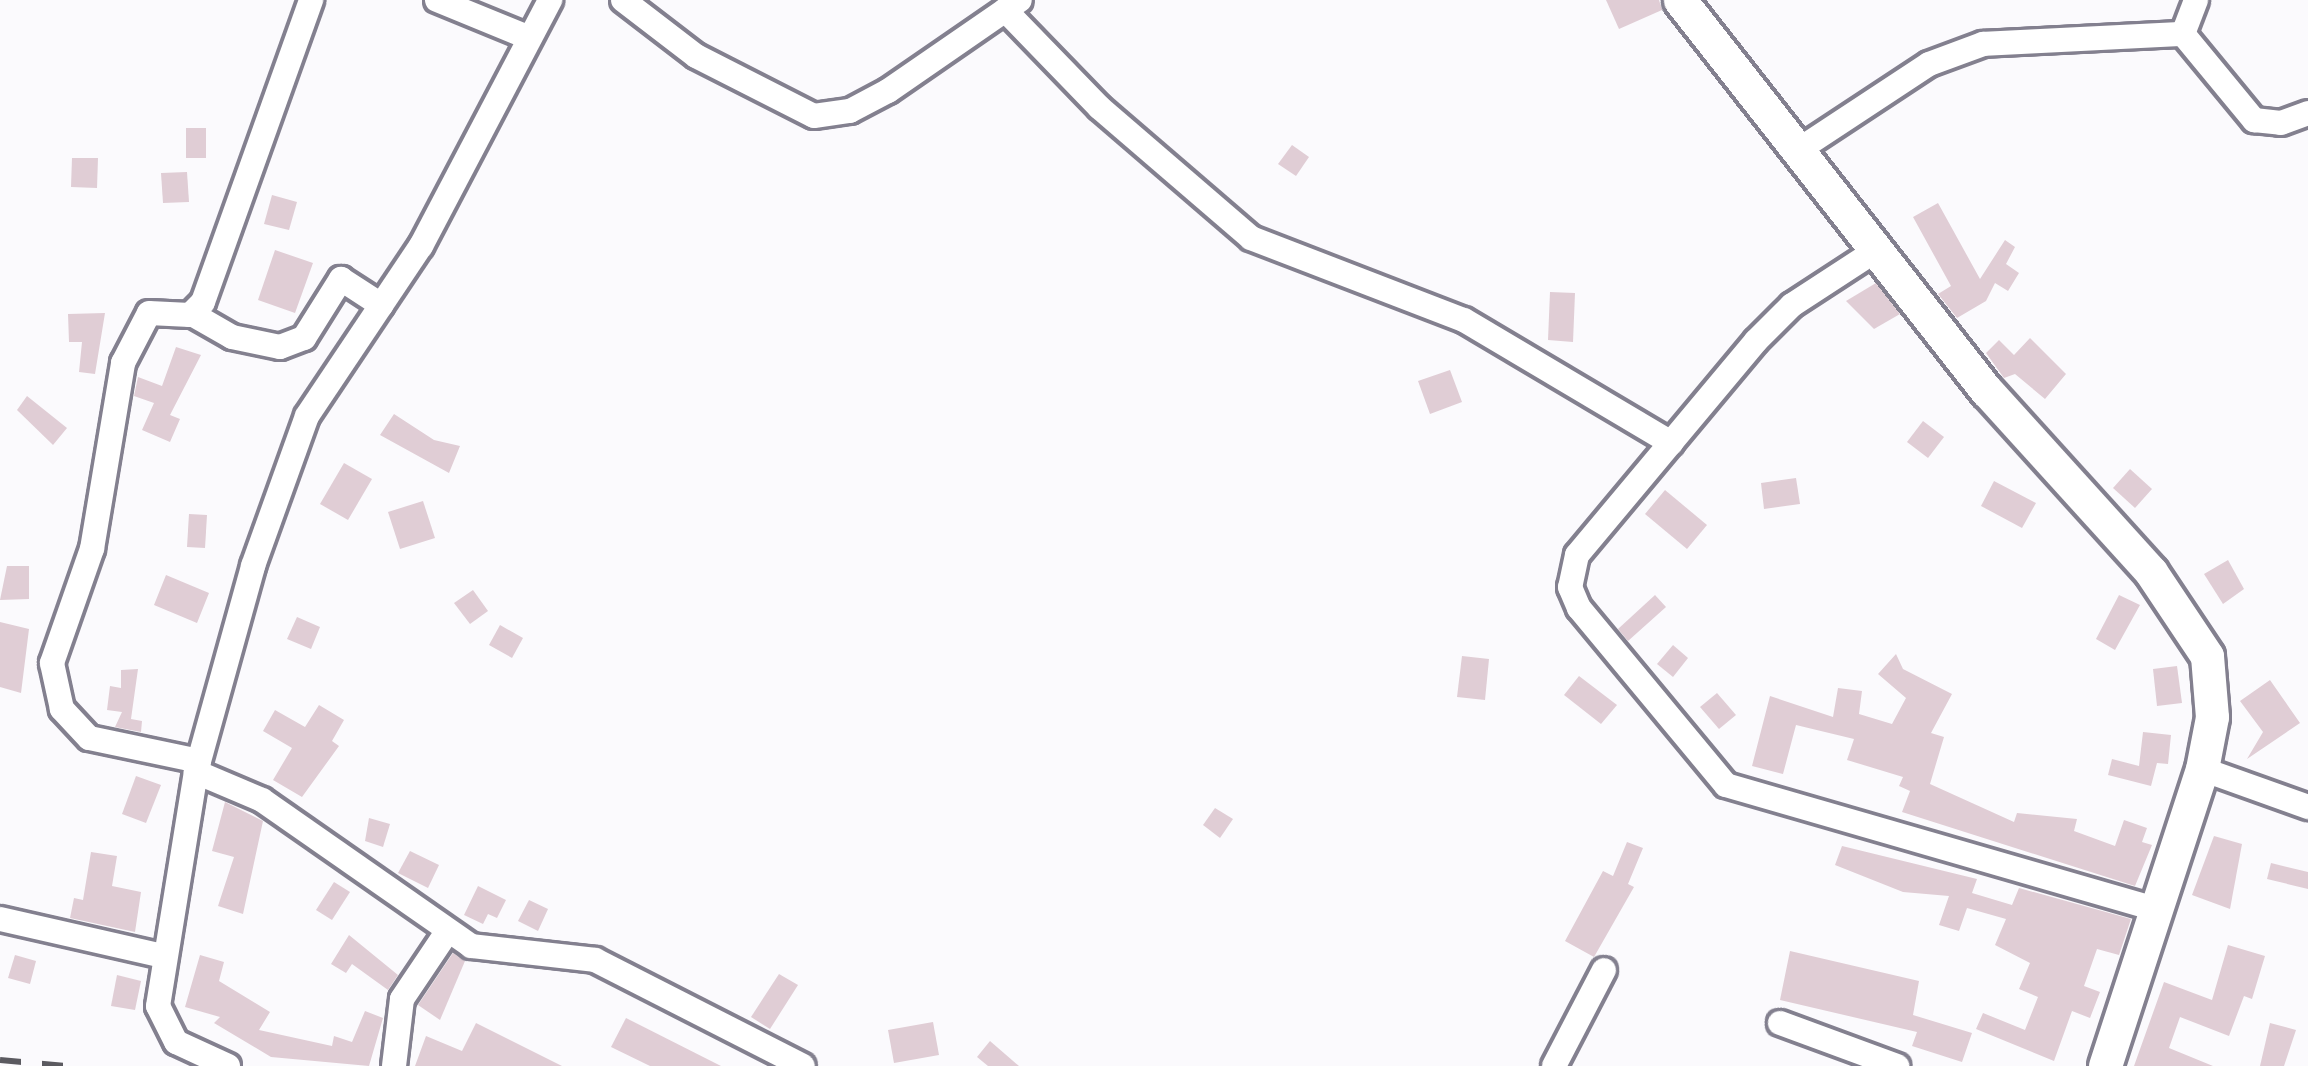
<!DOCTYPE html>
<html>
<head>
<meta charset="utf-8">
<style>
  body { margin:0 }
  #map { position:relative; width:2308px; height:1066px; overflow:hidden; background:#fbfafd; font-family:"Public Sans",sans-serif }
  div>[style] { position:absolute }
  .building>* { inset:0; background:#e0cdd5 }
  .roads { filter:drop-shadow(3px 0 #83808f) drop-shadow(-3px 0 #83808f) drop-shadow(0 3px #83808f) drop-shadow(0 -3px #83808f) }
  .street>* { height:24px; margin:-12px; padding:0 12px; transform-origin:12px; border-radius:12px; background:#fff }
  .secondary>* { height:33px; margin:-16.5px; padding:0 16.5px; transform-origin:16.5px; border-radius:16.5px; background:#fff }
  .rail>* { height:6px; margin-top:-3px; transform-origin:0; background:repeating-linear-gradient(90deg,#5b5a60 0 21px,transparent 0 42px) }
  span { translate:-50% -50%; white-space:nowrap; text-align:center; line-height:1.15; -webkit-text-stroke:9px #fff; paint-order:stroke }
</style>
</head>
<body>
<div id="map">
  <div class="building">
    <div style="clip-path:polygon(1606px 0,1659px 0,1662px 10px,1619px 29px)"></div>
    <div style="clip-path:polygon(186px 128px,206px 128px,206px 158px,186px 158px)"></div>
    <div style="clip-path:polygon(1292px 145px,1309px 157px,1296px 176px,1278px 164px)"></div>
    <div style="clip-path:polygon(72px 158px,98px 158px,97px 188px,71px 187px)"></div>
    <div style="clip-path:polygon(187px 172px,189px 202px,163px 203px,161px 173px)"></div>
    <div style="clip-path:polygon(272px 195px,297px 202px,289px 230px,264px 224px)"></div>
    <div style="clip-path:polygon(1938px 203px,1980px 279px,2005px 240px,2015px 247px,2006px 264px,2019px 273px,2008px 291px,1995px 283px,1986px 301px,1957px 318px,1938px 294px,1951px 286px,1913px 217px)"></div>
    <div style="clip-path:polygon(275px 250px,313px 263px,295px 313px,258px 300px)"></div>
    <div style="clip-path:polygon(1876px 283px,1900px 314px,1874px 329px,1846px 301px)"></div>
    <div style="clip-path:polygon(1550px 292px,1575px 293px,1573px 342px,1548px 340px)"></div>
    <div style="clip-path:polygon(105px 313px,95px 374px,79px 372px,82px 342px,69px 342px,68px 314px)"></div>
    <div style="clip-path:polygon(2030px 338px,2066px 374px,2045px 399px,2015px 374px,2004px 378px,1986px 353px,1999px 340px,2014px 355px)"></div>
    <div style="clip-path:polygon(176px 347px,201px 355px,170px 415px,180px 419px,170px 442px,142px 430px,154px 403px,134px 396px,138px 377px,162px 386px)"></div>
    <div style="clip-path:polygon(1450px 370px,1462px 402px,1430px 414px,1418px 381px)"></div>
    <div style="clip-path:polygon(27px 396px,67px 428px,53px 445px,17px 410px)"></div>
    <div style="clip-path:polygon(394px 414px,434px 440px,460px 446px,449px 473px,380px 435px)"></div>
    <div style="clip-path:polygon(1923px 421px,1944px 437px,1928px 458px,1907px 442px)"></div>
    <div style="clip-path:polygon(344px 463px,372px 479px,348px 520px,320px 504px)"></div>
    <div style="clip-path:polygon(2130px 469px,2152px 489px,2135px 508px,2113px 488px)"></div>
    <div style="clip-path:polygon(1796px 478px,1800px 504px,1764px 509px,1761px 483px)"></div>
    <div style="clip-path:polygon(1994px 481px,2036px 503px,2022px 528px,1981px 506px)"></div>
    <div style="clip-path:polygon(1665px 490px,1707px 525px,1687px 549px,1645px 514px)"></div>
    <div style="clip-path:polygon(423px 501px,435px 538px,400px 549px,388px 512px)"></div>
    <div style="clip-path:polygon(189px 514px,207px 515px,205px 548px,187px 547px)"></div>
    <div style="clip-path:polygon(2228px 560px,2244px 589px,2223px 604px,2204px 574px)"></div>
    <div style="clip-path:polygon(7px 566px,29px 566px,29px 599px,0 600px)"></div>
    <div style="clip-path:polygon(166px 575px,209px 593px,197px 623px,154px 605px)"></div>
    <div style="clip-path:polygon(473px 590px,488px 611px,470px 624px,454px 603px)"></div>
    <div style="clip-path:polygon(1655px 595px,1666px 607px,1628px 641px,1618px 629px)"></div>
    <div style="clip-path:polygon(2119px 595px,2140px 605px,2115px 650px,2096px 639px)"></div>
    <div style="clip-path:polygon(297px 617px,320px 627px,311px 649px,287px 639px)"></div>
    <div style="clip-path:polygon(0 622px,29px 629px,21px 693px,0 687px)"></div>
    <div style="clip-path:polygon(500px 625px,523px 638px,512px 658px,489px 645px)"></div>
    <div style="clip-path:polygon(1673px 645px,1688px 658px,1673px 677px,1657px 664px)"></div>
    <div style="clip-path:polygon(1896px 654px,1903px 669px,1952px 694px,1931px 733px,1944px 737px,1930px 784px,2014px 822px,2017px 813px,2077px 819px,2074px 831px,2115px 846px,2124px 820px,2147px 828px,2142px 842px,2152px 845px,2135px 886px,1902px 812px,1910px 791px,1899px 786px,1903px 777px,1847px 760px,1854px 739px,1796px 725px,1783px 774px,1752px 766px,1770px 696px,1833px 717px,1838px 688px,1862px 691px,1859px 714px,1892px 724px,1906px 698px,1878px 674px)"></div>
    <div style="clip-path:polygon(1462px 656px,1489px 659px,1485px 700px,1457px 697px)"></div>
    <div style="clip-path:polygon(2177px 666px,2182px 703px,2157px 706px,2153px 669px)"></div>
    <div style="clip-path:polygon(138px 669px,131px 719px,142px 721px,141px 732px,115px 727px,122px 712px,107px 710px,110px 686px,121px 688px,121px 670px)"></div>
    <div style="clip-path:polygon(1579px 676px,1617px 705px,1601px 724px,1564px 695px)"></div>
    <div style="clip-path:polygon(2270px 680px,2300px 723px,2247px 759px,2263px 732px,2240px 701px)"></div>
    <div style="clip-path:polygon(1717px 693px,1736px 715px,1719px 729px,1700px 707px)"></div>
    <div style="clip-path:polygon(319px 705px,344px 720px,332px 741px,339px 746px,302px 797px,273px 780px,292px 748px,263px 731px,275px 710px,305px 727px)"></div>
    <div style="clip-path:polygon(2143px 732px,2171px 735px,2168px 764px,2157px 763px,2151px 786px,2108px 775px,2112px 759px,2139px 766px)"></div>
    <div style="clip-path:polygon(136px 776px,161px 785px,146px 823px,122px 814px)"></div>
    <div style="clip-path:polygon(225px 802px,263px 821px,243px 914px,218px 906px,234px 857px,212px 851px)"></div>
    <div style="clip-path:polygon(1215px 808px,1233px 819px,1220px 838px,1203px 825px)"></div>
    <div style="clip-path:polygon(369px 818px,390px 824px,383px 847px,365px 841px)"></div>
    <div style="clip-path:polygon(2214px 836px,2242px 844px,2230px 909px,2192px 895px)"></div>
    <div style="clip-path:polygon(1627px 842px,1643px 848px,1628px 884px,1634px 887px,1594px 957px,1565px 941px,1603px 871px,1613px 876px)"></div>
    <div style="clip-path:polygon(1842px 846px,1977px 879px,1972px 893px,2012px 905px,2019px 888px,2131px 919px,2119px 955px,2097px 949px,2084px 986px,2100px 992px,2090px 1018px,2072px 1011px,2054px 1061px,1976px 1029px,1983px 1013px,2025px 1030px,2038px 997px,2019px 989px,2030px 963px,1995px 945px,2006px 919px,1967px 908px,1959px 931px,1939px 925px,1949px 896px,1903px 892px,1835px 865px)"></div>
    <div style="clip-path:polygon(410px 851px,439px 865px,428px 888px,398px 873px)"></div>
    <div style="clip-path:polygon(91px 852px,117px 856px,112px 886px,141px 892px,135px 932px,70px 918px,74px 898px,83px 900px)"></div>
    <div style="clip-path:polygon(2271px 863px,2308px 872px,2308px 889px,2267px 879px)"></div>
    <div style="clip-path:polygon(334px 882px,350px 892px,332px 920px,316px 910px)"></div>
    <div style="clip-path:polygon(478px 886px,506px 900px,497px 918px,488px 914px,483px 924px,464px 915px)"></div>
    <div style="clip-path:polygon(529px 900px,548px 909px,538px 931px,518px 921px)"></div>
    <div style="clip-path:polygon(349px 935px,398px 975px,388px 990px,352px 964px,346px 973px,331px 964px)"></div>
    <div style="clip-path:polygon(2228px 945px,2265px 956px,2252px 999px,2244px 996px,2229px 1036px,2180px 1017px,2169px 1048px,2213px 1066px,2134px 1066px,2164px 982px,2212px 1000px)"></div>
    <div style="clip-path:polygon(1790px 951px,1919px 981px,1913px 1015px,1972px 1033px,1962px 1062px,1912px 1046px,1917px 1032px,1780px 1000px)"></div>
    <div style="clip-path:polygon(453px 953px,465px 961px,440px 1020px,418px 1005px)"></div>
    <div style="clip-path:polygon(15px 955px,36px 961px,30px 984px,8px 978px)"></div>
    <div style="clip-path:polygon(200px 955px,224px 962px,219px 981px,270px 1012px,259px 1030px,332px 1046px,334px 1036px,352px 1042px,365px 1011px,383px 1018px,369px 1066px,271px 1057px,214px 1023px,220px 1017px,185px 1007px)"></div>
    <div style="clip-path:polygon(779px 974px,798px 985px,770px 1029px,751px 1017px)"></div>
    <div style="clip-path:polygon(117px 975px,141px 981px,135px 1010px,111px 1006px)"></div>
    <div style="clip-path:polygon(626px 1018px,721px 1066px,650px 1066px,611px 1047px)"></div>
    <div style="clip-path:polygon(933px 1022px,939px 1055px,894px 1063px,888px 1030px)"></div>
    <div style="clip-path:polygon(476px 1023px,562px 1066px,415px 1066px,426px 1036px,462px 1051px)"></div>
    <div style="clip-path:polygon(2270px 1023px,2296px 1030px,2284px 1066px,2260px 1066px)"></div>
    <div style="clip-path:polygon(990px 1041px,1019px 1066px,988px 1066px,977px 1057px)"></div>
  </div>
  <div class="roads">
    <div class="street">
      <div style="left:437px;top:0;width:100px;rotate:22.2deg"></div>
      <div style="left:623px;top:0;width:92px;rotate:37.5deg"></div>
      <div style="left:696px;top:56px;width:132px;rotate:27deg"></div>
      <div style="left:814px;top:116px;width:36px;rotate:-8deg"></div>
      <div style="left:850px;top:111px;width:43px;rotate:-27.8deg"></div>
      <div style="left:888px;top:91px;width:160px;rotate:-34.6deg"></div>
      <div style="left:1005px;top:10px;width:136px;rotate:45.9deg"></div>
      <div style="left:1100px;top:108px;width:199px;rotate:40.7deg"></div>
      <div style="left:1251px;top:238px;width:228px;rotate:21.1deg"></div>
      <div style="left:1464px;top:320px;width:241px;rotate:30.7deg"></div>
      <div style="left:2183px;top:34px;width:36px;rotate:-69deg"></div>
      <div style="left:1800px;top:149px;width:154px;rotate:-33.4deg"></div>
      <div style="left:1929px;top:64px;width:58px;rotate:-20.3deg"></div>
      <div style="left:1983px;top:44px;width:200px;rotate:-2.9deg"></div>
      <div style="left:2183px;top:34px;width:112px;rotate:50.5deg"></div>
      <div style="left:2254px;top:120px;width:27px;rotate:6deg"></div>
      <div style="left:2281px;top:123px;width:29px;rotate:-20deg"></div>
      <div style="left:1878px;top:249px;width:103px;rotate:146.9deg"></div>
      <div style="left:1792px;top:305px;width:51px;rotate:135deg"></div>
      <div style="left:1756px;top:341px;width:279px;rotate:129.9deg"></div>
      <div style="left:1577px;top:555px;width:33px;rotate:102deg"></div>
      <div style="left:1570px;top:587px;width:23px;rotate:67deg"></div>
      <div style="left:1579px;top:608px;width:230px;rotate:50.3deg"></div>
      <div style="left:1726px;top:785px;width:452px;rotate:16.1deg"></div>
      <div style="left:192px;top:314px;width:46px;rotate:29.9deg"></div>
      <div style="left:232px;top:337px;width:49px;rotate:11.8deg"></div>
      <div style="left:280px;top:347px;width:26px;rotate:-21deg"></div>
      <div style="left:304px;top:338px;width:70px;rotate:-57.9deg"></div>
      <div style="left:341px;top:279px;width:48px;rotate:33deg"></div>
      <div style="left:199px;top:761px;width:112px;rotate:-168.2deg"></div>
      <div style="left:89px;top:738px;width:40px;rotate:-133deg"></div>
      <div style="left:62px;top:709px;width:47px;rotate:-102.3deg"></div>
      <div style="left:52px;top:663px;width:121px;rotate:-70.7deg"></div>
      <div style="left:92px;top:549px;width:189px;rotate:-80.5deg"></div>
      <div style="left:123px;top:363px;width:56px;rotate:-62.5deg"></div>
      <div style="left:149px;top:313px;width:41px;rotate:2.8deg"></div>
      <div style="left:190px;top:315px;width:18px;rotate:-45deg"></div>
      <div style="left:203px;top:302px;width:321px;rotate:-70.3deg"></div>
      <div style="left:2202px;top:769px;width:113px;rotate:19.7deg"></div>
      <div style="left:196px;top:772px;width:72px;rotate:23deg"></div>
      <div style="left:262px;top:800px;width:255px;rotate:34.9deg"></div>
      <div style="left:471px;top:946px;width:125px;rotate:6.4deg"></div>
      <div style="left:595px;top:960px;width:233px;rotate:27deg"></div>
      <div style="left:0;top:919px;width:167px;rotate:12.8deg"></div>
      <div style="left:1780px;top:1023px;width:125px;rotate:20.2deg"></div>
      <div style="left:228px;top:1066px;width:57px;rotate:-155.2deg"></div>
      <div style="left:176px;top:1042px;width:40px;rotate:-116.6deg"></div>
      <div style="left:158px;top:1006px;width:237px;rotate:-80.8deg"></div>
      <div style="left:196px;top:772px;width:214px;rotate:-74.5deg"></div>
      <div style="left:253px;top:566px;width:159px;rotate:-70.2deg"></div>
      <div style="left:307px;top:416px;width:205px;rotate:-56.2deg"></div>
      <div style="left:421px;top:246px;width:278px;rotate:-62.3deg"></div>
      <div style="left:394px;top:1066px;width:67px;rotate:-83.2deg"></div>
      <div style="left:402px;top:999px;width:81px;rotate:-56.1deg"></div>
      <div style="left:1554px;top:1066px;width:108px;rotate:-62.5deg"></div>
    </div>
    <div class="secondary">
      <div style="left:1680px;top:0;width:497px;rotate:51.9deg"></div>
      <div style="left:1987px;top:391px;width:244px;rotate:47.8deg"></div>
      <div style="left:2151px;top:572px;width:101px;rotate:56.3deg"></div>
      <div style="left:2207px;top:656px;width:61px;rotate:85.3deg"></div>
      <div style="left:2212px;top:717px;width:53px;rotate:100.9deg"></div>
      <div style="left:2202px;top:769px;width:312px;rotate:108.1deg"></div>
    </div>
  </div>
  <div class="rail">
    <div style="left:0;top:1060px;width:66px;rotate:5.2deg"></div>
  </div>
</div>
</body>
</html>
